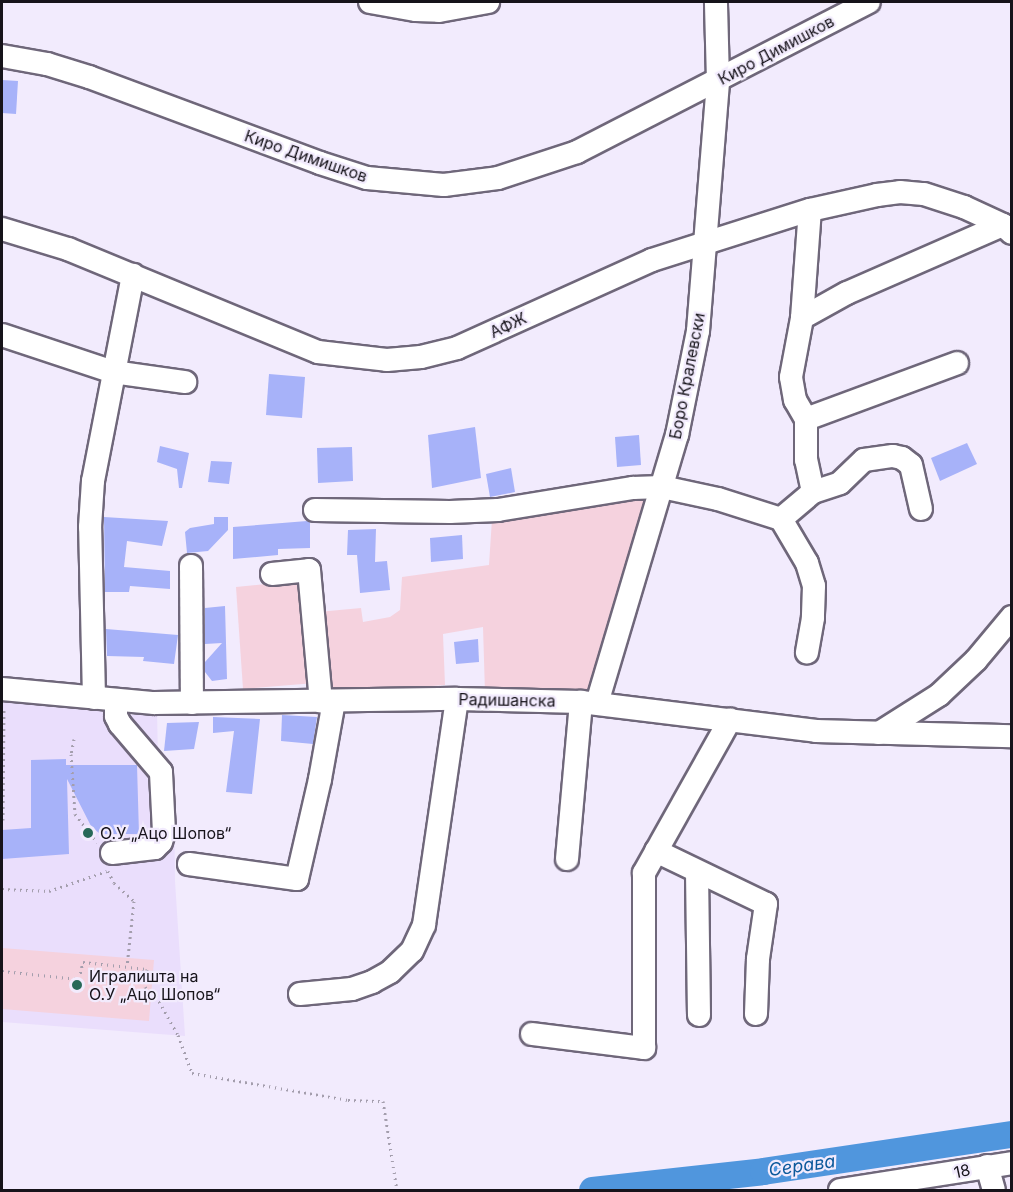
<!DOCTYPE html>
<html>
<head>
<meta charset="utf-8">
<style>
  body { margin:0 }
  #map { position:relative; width:1013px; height:1192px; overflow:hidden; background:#f2ebfd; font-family:Inter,sans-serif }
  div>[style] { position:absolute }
  .built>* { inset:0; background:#eadefc }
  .green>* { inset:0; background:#f5d2de }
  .river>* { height:27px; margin:-13.5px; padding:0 13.5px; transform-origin:13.5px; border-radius:13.5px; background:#5096dd }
  .building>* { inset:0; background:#a7b2f9 }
  .path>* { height:3px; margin-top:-1.5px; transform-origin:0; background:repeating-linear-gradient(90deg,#a49ead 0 1.5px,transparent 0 6px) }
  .roads { filter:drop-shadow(2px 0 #6f677a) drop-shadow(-2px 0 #6f677a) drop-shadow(0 2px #6f677a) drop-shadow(0 -2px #6f677a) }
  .minor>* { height:22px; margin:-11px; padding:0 11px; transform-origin:11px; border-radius:11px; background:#fff }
  .dots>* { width:16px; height:16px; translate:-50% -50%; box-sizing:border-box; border:3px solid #f2ebfd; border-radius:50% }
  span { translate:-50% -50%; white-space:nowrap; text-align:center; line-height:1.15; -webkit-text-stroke:4.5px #f2ebfd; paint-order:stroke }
  .street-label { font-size:16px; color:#16131a }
  .poi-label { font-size:16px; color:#16131a }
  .left { translate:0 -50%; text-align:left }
  .water-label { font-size:18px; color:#0c599b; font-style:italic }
  .frame { position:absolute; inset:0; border:3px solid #16131a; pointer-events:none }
</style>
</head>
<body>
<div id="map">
  <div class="built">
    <div style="clip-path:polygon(2px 698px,133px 715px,157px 711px,158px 759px,174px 785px,175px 881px,185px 1036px,2px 1022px)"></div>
  </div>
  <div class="green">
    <div style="clip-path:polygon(651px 496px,593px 690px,485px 693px,483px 627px,443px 634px,445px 685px,328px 694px,318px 612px,361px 608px,363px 622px,390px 617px,400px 610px,402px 577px,489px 565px,492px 519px)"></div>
    <div style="clip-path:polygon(304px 580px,315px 683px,243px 689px,236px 587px)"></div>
    <div style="clip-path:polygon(2px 948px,154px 960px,149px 1021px,2px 1009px)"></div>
  </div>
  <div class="river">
    <div style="left:592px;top:1190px;width:172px;rotate:-6.3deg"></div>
    <div style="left:763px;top:1171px;width:252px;rotate:-8.5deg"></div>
  </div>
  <div class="building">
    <div style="clip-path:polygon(2px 80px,18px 81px,16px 114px,2px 113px)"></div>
    <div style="clip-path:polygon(269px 374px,305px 377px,302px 418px,266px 415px)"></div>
    <div style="clip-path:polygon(475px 427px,481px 478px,432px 488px,428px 435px)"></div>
    <div style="clip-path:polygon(639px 435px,641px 465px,617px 467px,615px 437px)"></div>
    <div style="clip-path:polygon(967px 443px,977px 464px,940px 481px,931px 458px)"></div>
    <div style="clip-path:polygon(160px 446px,189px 453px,182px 488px,179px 488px,177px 469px,157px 462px)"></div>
    <div style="clip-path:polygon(352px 447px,353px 481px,318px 483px,317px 448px)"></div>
    <div style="clip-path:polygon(211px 461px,232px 462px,229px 484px,208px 482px)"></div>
    <div style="clip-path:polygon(511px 468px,515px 492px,490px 497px,486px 474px)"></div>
    <div style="clip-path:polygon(104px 517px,168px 521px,162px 546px,127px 541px,124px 567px,170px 571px,170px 589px,130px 586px,129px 592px,105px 592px)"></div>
    <div style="clip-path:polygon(214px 517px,228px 517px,228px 530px,208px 551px,187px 553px,185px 532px,190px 528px,214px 524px)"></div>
    <div style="clip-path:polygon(307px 521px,310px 522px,310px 548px,278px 549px,278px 555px,233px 559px,233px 527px)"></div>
    <div style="clip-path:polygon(376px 529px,375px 562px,387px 561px,390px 590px,360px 593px,357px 555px,347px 555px,348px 530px)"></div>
    <div style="clip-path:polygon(462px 535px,463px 559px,431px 562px,430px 538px)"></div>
    <div style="clip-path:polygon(225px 606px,227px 679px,212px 681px,205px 672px,205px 662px,222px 643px,205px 644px,205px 608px)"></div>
    <div style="clip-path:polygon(106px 629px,178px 635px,174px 664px,143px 661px,144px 657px,107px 656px)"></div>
    <div style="clip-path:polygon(478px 639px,479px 662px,456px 664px,454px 642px)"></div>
    <div style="clip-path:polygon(282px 715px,317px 717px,313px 744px,281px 741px)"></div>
    <div style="clip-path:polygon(213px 717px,260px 719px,252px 794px,226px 792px,234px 731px,213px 733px)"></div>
    <div style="clip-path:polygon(199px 722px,194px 749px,164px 751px,167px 723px)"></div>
    <div style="clip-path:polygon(66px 759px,66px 765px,137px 765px,139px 834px,100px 834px,91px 826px,67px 779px,69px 854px,2px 859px,2px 830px,31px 828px,31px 760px)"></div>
  </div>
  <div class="path">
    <div style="left:74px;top:739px;width:15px;rotate:101deg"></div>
    <div style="left:71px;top:754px;width:60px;rotate:86.2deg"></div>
    <div style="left:75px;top:814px;width:36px;rotate:52deg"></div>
    <div style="left:3px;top:820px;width:112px;rotate:-89.5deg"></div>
    <div style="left:108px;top:871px;width:13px;rotate:63deg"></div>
    <div style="left:114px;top:883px;width:27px;rotate:42deg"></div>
    <div style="left:134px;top:901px;width:65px;rotate:96.1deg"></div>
    <div style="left:2px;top:889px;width:47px;rotate:2.4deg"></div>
    <div style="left:49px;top:891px;width:61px;rotate:-19deg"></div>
    <div style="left:2px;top:971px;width:77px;rotate:5.9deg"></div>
    <div style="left:79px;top:979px;width:17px;rotate:-77deg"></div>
    <div style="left:83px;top:962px;width:64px;rotate:6.2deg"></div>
    <div style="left:147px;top:969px;width:18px;rotate:96deg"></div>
    <div style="left:145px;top:987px;width:14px;rotate:39deg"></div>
    <div style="left:156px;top:996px;width:45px;rotate:60.6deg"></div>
    <div style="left:178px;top:1035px;width:40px;rotate:69.8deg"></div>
    <div style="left:192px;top:1073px;width:158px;rotate:9.8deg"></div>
    <div style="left:348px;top:1100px;width:35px;rotate:2deg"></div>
    <div style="left:383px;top:1101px;width:90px;rotate:81.1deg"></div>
  </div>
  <div class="roads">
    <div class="minor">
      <div style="left:370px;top:2px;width:47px;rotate:9.9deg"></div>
      <div style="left:416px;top:10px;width:23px;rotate:2deg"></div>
      <div style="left:439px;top:11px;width:50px;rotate:-10.4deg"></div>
      <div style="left:2px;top:56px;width:46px;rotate:10.1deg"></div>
      <div style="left:47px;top:64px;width:44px;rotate:17.2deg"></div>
      <div style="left:89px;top:77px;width:246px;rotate:20.4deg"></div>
      <div style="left:320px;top:163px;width:49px;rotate:17.7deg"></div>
      <div style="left:367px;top:178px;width:77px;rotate:5.2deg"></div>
      <div style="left:444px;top:185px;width:54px;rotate:-7.4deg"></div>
      <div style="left:498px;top:178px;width:83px;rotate:-18.2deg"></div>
      <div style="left:577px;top:152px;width:328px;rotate:-27.2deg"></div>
      <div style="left:2px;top:229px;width:69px;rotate:16.9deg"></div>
      <div style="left:68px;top:249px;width:270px;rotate:22.4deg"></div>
      <div style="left:318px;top:352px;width:69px;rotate:6.6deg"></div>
      <div style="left:387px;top:360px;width:34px;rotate:-5deg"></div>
      <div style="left:421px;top:357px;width:37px;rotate:-14deg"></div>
      <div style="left:457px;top:348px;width:214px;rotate:-24.3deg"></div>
      <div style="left:652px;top:260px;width:166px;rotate:-17.6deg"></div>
      <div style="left:810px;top:210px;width:69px;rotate:-12.6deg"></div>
      <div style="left:877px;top:195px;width:23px;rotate:-7deg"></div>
      <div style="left:900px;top:192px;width:24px;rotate:5deg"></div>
      <div style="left:924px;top:194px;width:42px;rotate:18deg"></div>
      <div style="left:964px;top:207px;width:43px;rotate:24.8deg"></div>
      <div style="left:1003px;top:225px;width:12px;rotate:42deg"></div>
      <div style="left:802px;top:318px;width:51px;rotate:-29.1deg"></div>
      <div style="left:847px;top:293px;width:170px;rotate:-23.6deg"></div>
      <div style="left:2px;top:335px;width:117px;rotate:18.4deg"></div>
      <div style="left:113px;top:372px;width:73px;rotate:7.9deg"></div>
      <div style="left:806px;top:419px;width:22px;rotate:-120deg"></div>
      <div style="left:795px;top:400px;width:23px;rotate:-100deg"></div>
      <div style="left:791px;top:377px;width:60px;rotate:-79.4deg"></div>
      <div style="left:802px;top:318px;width:108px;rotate:-85.8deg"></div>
      <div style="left:813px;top:492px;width:33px;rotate:-102deg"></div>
      <div style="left:806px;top:460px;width:41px;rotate:-90deg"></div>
      <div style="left:806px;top:419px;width:161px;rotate:-20.3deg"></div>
      <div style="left:315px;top:510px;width:135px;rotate:0.8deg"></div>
      <div style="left:450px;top:512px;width:48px;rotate:-2.4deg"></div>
      <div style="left:498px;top:510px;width:137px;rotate:-9.3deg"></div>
      <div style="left:633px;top:488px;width:29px;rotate:-2deg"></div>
      <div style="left:662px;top:487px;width:57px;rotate:12.1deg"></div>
      <div style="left:718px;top:499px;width:66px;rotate:17.6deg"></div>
      <div style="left:781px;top:519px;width:42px;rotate:-40.2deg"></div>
      <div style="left:813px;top:492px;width:28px;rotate:-18deg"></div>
      <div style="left:840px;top:483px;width:33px;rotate:-44deg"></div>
      <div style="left:864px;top:460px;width:29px;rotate:-8deg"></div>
      <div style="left:893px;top:456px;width:9px;rotate:13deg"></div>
      <div style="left:902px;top:458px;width:11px;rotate:38deg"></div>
      <div style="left:911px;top:465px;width:45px;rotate:77.2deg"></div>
      <div style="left:781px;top:519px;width:51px;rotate:59.4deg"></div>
      <div style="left:807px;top:563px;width:24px;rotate:73deg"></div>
      <div style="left:814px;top:586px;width:32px;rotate:92deg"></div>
      <div style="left:813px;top:618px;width:35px;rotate:100deg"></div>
      <div style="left:191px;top:566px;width:137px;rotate:89.6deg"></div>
      <div style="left:272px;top:574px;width:37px;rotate:-6deg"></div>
      <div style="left:309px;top:570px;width:132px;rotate:84.8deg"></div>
      <div style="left:2px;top:689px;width:153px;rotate:5.3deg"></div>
      <div style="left:154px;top:703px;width:303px;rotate:-0.8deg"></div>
      <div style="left:457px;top:699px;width:124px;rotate:1.4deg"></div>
      <div style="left:581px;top:702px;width:237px;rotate:7deg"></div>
      <div style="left:816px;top:731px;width:196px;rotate:1.5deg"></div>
      <div style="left:94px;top:698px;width:171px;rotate:-91.3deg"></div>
      <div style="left:90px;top:527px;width:46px;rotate:-86.3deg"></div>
      <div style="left:93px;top:481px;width:210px;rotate:-79deg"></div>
      <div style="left:597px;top:703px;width:280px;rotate:-73.4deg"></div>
      <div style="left:677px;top:435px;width:106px;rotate:-78.6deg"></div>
      <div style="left:698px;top:331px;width:251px;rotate:-85.4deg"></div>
      <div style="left:718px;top:81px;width:79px;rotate:-91.5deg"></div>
      <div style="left:879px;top:733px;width:71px;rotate:-32.3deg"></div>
      <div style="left:939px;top:695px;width:51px;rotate:-43.4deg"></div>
      <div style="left:976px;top:660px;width:56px;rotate:-50.1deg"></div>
      <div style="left:656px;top:851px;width:122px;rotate:25.7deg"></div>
      <div style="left:766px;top:904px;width:56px;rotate:98.3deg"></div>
      <div style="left:758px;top:959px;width:55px;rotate:92.1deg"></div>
      <div style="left:112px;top:853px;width:43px;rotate:-6.6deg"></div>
      <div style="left:155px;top:848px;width:8px;rotate:-45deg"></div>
      <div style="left:161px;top:842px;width:10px;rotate:-73deg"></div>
      <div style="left:164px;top:832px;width:60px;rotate:-92.9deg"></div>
      <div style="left:161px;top:772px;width:63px;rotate:-130.5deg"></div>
      <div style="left:120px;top:724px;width:9px;rotate:-117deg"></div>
      <div style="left:116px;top:716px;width:16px;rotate:-90deg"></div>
      <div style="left:567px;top:859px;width:158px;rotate:-84.9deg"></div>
      <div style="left:189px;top:864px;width:109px;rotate:7.9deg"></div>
      <div style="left:297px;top:879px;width:103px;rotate:-77deg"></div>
      <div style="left:320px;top:779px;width:79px;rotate:-79.8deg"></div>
      <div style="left:697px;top:872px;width:143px;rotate:89.2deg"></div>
      <div style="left:300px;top:994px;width:52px;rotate:-5.5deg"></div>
      <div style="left:352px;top:989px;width:21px;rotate:-19deg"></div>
      <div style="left:372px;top:982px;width:21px;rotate:-29deg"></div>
      <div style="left:390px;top:972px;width:30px;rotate:-44deg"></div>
      <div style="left:412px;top:951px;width:29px;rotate:-65deg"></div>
      <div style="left:424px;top:925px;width:228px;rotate:-81.7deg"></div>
      <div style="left:532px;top:1034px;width:113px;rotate:7.1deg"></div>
      <div style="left:644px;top:1048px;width:175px;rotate:-90deg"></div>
      <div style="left:644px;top:873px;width:176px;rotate:-60.7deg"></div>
      <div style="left:987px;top:1166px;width:25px;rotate:74deg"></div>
      <div style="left:840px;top:1190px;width:174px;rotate:-8.9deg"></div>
    </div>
  </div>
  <div class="dots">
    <div style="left:88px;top:833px;background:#286958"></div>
    <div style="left:77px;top:985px;background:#286958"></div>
  </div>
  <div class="street-label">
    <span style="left:776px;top:50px;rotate:-28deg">Киро Димишков</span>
    <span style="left:306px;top:156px;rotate:19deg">Киро Димишков</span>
    <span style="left:508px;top:325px;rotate:-25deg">АФЖ</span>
    <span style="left:687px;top:376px;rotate:-79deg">Боро Кралевски</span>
    <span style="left:507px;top:700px;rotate:1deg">Радишанска</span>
    <span style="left:962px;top:1171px;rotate:-12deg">18</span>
  </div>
  <div class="poi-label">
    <span class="left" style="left:100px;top:833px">О.У „Ацо Шопов“</span>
    <span class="left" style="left:89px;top:985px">Игралишта на<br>О.У „Ацо Шопов“</span>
  </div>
  <div class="water-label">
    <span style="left:802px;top:1166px;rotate:-8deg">Серава</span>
  </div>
  <div class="frame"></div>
</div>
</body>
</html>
